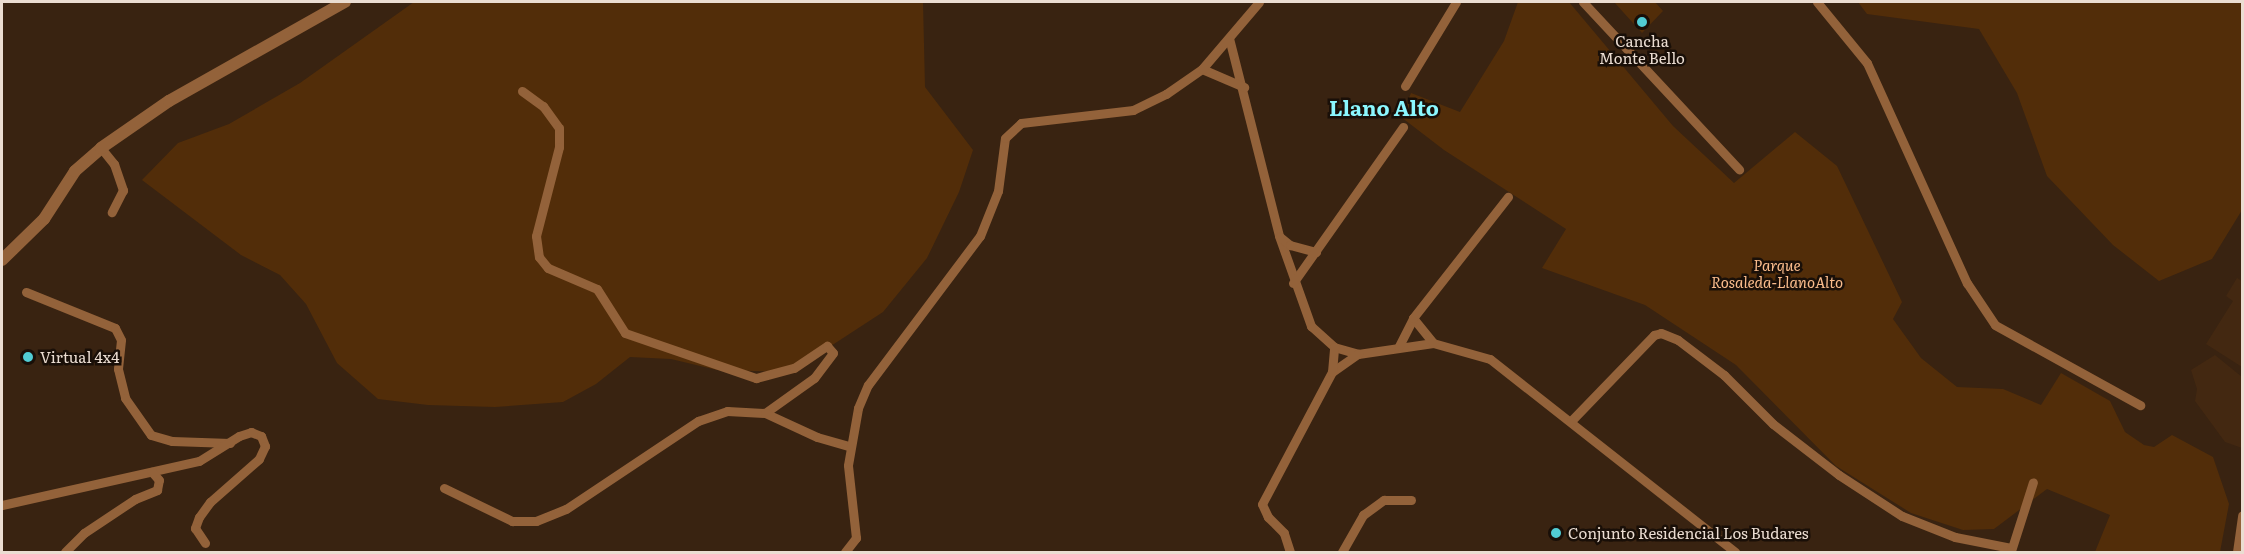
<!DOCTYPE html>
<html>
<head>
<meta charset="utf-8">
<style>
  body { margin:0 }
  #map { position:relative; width:2244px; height:554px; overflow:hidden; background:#392311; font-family:Literata,serif }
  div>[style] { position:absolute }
  .built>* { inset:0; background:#432811 }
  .green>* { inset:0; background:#522d09 }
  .minor>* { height:9px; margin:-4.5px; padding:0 4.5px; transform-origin:4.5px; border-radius:4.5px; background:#93623a }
  .tertiary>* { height:12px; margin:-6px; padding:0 6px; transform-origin:6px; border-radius:6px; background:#93623a }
  .dots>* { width:16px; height:16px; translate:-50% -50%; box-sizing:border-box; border:3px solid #190f08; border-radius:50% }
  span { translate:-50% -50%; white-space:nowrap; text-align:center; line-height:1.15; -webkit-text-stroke:5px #190f08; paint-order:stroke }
  .poi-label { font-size:15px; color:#ebddd2 }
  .left { translate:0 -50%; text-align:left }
  .park-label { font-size:15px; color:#fabc8c; font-style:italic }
  .district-label { font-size:21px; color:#8bf7fe; font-weight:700 }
  .frame { position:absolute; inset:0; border:3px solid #ebddd2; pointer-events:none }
</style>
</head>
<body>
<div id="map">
  <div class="built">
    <div style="clip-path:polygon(2237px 278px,2242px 281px,2242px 367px,2206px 344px,2233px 301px,2226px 296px)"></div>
    <div style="clip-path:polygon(2215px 355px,2242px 377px,2242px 448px,2225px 442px,2195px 401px,2197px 389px,2191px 370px)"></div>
  </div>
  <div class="green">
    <div style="clip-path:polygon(414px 2px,923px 2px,925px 87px,973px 150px,959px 192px,927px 258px,883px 312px,791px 372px,717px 370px,671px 359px,630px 357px,596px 384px,563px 402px,495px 407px,428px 405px,378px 399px,337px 363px,306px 304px,280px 275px,241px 255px,142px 180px,178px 143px,229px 124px,300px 83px)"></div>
    <div style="clip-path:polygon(1518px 2px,1569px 2px,1673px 126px,1734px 183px,1795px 132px,1837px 166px,1902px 302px,1893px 319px,1921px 358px,1957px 387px,2003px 389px,2041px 405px,2061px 373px,2110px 401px,2125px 432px,2144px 445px,2154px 447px,2172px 435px,2213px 457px,2229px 504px,2220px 552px,2095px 552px,2110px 515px,2047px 489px,1994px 529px,1963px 530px,1911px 513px,1836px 466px,1736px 365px,1645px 305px,1542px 268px,1566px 229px,1444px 150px,1401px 117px,1411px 93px,1460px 112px,1504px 41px)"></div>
    <div style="clip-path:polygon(1614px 2px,1655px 2px,1663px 11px,1642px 33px)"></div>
    <div style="clip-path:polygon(1858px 2px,2242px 2px,2242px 210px,2212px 259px,2159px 281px,2113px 245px,2047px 176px,2017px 93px,1979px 29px,1867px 14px)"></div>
  </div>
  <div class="minor">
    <div style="left:1583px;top:2px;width:229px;rotate:47deg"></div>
    <div style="left:1817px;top:2px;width:79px;rotate:50.7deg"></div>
    <div style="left:1867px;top:63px;width:242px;rotate:65.6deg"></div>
    <div style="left:1967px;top:283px;width:50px;rotate:56.3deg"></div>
    <div style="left:1995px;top:325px;width:166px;rotate:28.9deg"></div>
    <div style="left:1229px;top:38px;width:204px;rotate:75.8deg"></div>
    <div style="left:1279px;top:236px;width:96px;rotate:70.4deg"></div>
    <div style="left:1311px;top:326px;width:31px;rotate:42deg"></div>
    <div style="left:1334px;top:347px;width:25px;rotate:16deg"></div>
    <div style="left:1358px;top:354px;width:76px;rotate:-8.3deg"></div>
    <div style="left:1433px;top:343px;width:59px;rotate:15.7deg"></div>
    <div style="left:1490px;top:359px;width:312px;rotate:38.2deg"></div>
    <div style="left:1202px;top:69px;width:46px;rotate:23.2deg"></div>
    <div style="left:1405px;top:86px;width:98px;rotate:-58.7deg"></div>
    <div style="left:522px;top:91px;width:26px;rotate:36deg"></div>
    <div style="left:543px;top:106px;width:27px;rotate:54deg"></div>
    <div style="left:559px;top:128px;width:19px;rotate:90deg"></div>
    <div style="left:559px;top:147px;width:92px;rotate:104.5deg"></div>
    <div style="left:536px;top:236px;width:21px;rotate:82deg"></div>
    <div style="left:539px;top:257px;width:14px;rotate:51deg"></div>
    <div style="left:548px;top:268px;width:53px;rotate:23.2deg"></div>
    <div style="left:597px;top:289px;width:52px;rotate:57.5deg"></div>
    <div style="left:625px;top:333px;width:139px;rotate:19deg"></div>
    <div style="left:756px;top:378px;width:39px;rotate:-15deg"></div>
    <div style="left:794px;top:368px;width:40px;rotate:-34deg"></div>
    <div style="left:827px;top:346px;width:9px;rotate:49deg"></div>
    <div style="left:833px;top:353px;width:31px;rotate:127deg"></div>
    <div style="left:814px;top:378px;width:60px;rotate:144.5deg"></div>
    <div style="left:101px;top:148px;width:21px;rotate:51deg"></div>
    <div style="left:114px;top:164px;width:28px;rotate:71deg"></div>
    <div style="left:123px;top:190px;width:25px;rotate:117deg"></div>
    <div style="left:1280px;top:237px;width:13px;rotate:39deg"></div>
    <div style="left:1290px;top:245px;width:27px;rotate:15deg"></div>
    <div style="left:1293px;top:283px;width:191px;rotate:-54.8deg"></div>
    <div style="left:26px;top:292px;width:96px;rotate:22deg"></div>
    <div style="left:115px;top:328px;width:13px;rotate:63deg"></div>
    <div style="left:121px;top:340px;width:29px;rotate:96deg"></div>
    <div style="left:118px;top:369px;width:30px;rotate:76deg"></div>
    <div style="left:125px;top:398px;width:45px;rotate:54.9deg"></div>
    <div style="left:151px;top:435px;width:22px;rotate:16deg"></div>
    <div style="left:172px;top:441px;width:58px;rotate:2deg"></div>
    <div style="left:1413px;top:318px;width:32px;rotate:51deg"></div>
    <div style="left:1399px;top:346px;width:31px;rotate:-63deg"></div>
    <div style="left:1413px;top:318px;width:154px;rotate:-51.9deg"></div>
    <div style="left:1332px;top:372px;width:32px;rotate:-35deg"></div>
    <div style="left:1571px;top:421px;width:120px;rotate:-46deg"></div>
    <div style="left:1654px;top:335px;width:7px;rotate:-16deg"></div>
    <div style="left:1661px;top:333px;width:18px;rotate:22deg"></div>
    <div style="left:1678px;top:340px;width:58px;rotate:37.3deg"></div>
    <div style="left:1724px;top:375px;width:69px;rotate:45deg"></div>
    <div style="left:1773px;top:424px;width:83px;rotate:37.7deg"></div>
    <div style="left:1839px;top:475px;width:75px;rotate:33.1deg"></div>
    <div style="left:1902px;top:516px;width:57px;rotate:21.6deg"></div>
    <div style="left:1955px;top:537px;width:57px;rotate:11.1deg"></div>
    <div style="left:444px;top:488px;width:76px;rotate:25.9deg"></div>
    <div style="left:512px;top:521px;width:24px"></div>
    <div style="left:536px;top:521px;width:32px;rotate:-22deg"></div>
    <div style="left:566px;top:509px;width:159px;rotate:-33.7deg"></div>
    <div style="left:698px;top:421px;width:31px;rotate:-19deg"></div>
    <div style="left:727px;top:411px;width:38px;rotate:3deg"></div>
    <div style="left:765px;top:413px;width:57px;rotate:24.8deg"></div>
    <div style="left:817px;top:437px;width:35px;rotate:16deg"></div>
    <div style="left:2px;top:505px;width:202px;rotate:-12.6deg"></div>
    <div style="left:199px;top:461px;width:47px;rotate:-32deg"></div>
    <div style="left:239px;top:436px;width:13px;rotate:-18deg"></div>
    <div style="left:251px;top:432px;width:11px;rotate:22deg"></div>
    <div style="left:261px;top:436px;width:11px;rotate:68deg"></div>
    <div style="left:265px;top:446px;width:14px;rotate:115deg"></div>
    <div style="left:259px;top:459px;width:65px;rotate:138.7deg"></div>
    <div style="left:210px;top:502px;width:19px;rotate:126deg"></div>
    <div style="left:199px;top:517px;width:12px;rotate:110deg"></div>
    <div style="left:195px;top:528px;width:18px;rotate:56deg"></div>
    <div style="left:2011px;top:551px;width:72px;rotate:-72.3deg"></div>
    <div style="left:65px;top:552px;width:27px;rotate:-45deg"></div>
    <div style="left:84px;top:533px;width:61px;rotate:-33.7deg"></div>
    <div style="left:135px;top:499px;width:24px;rotate:-22deg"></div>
    <div style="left:157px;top:490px;width:10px;rotate:-79deg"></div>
    <div style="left:159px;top:480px;width:11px;rotate:-131deg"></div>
    <div style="left:845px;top:552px;width:18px;rotate:-52deg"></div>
    <div style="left:856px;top:538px;width:73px;rotate:-96.3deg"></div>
    <div style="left:848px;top:465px;width:58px;rotate:-80deg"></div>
    <div style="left:858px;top:408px;width:25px;rotate:-67deg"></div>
    <div style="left:868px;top:385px;width:186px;rotate:-53.1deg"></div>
    <div style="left:980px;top:236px;width:48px;rotate:-68.2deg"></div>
    <div style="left:998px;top:191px;width:53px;rotate:-82.5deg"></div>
    <div style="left:1005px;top:138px;width:22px;rotate:-43deg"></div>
    <div style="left:1021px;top:123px;width:113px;rotate:-6.6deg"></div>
    <div style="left:1133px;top:110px;width:37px;rotate:-26deg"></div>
    <div style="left:1166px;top:94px;width:44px;rotate:-34.8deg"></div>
    <div style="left:1202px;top:69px;width:88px;rotate:-49.6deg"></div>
    <div style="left:1290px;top:552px;width:20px;rotate:-108deg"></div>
    <div style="left:1284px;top:533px;width:23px;rotate:-135deg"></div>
    <div style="left:1268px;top:517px;width:14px;rotate:-115deg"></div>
    <div style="left:1262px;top:504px;width:149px;rotate:-62.1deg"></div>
    <div style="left:1332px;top:372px;width:25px;rotate:-85deg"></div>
    <div style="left:1342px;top:552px;width:43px;rotate:-60.4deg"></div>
    <div style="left:1363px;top:515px;width:26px;rotate:-36deg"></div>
    <div style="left:1384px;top:500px;width:27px"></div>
    <div style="left:2237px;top:552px;width:37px;rotate:-82deg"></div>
  </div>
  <div class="tertiary">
    <div style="left:2px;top:260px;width:59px;rotate:-44.3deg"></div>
    <div style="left:44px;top:219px;width:57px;rotate:-57.1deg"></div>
    <div style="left:75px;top:171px;width:35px;rotate:-41deg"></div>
    <div style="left:101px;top:148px;width:83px;rotate:-34.7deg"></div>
    <div style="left:169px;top:101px;width:202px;rotate:-29.4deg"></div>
  </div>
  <div class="dots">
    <div style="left:1642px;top:22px;background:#51ccd4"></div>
    <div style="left:28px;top:357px;background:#51ccd4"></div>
    <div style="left:1556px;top:533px;background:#51ccd4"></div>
  </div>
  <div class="poi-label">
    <span style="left:1642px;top:49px">Cancha<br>Monte Bello</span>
    <span class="left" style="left:40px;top:357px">Virtual 4x4</span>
    <span class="left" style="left:1568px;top:533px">Conjunto Residencial Los Budares</span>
  </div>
  <div class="park-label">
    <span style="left:1777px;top:273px">Parque<br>Rosaleda-LlanoAlto</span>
  </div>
  <div class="district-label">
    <span style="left:1384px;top:107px">Llano Alto</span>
  </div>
  <div class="frame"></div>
</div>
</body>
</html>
